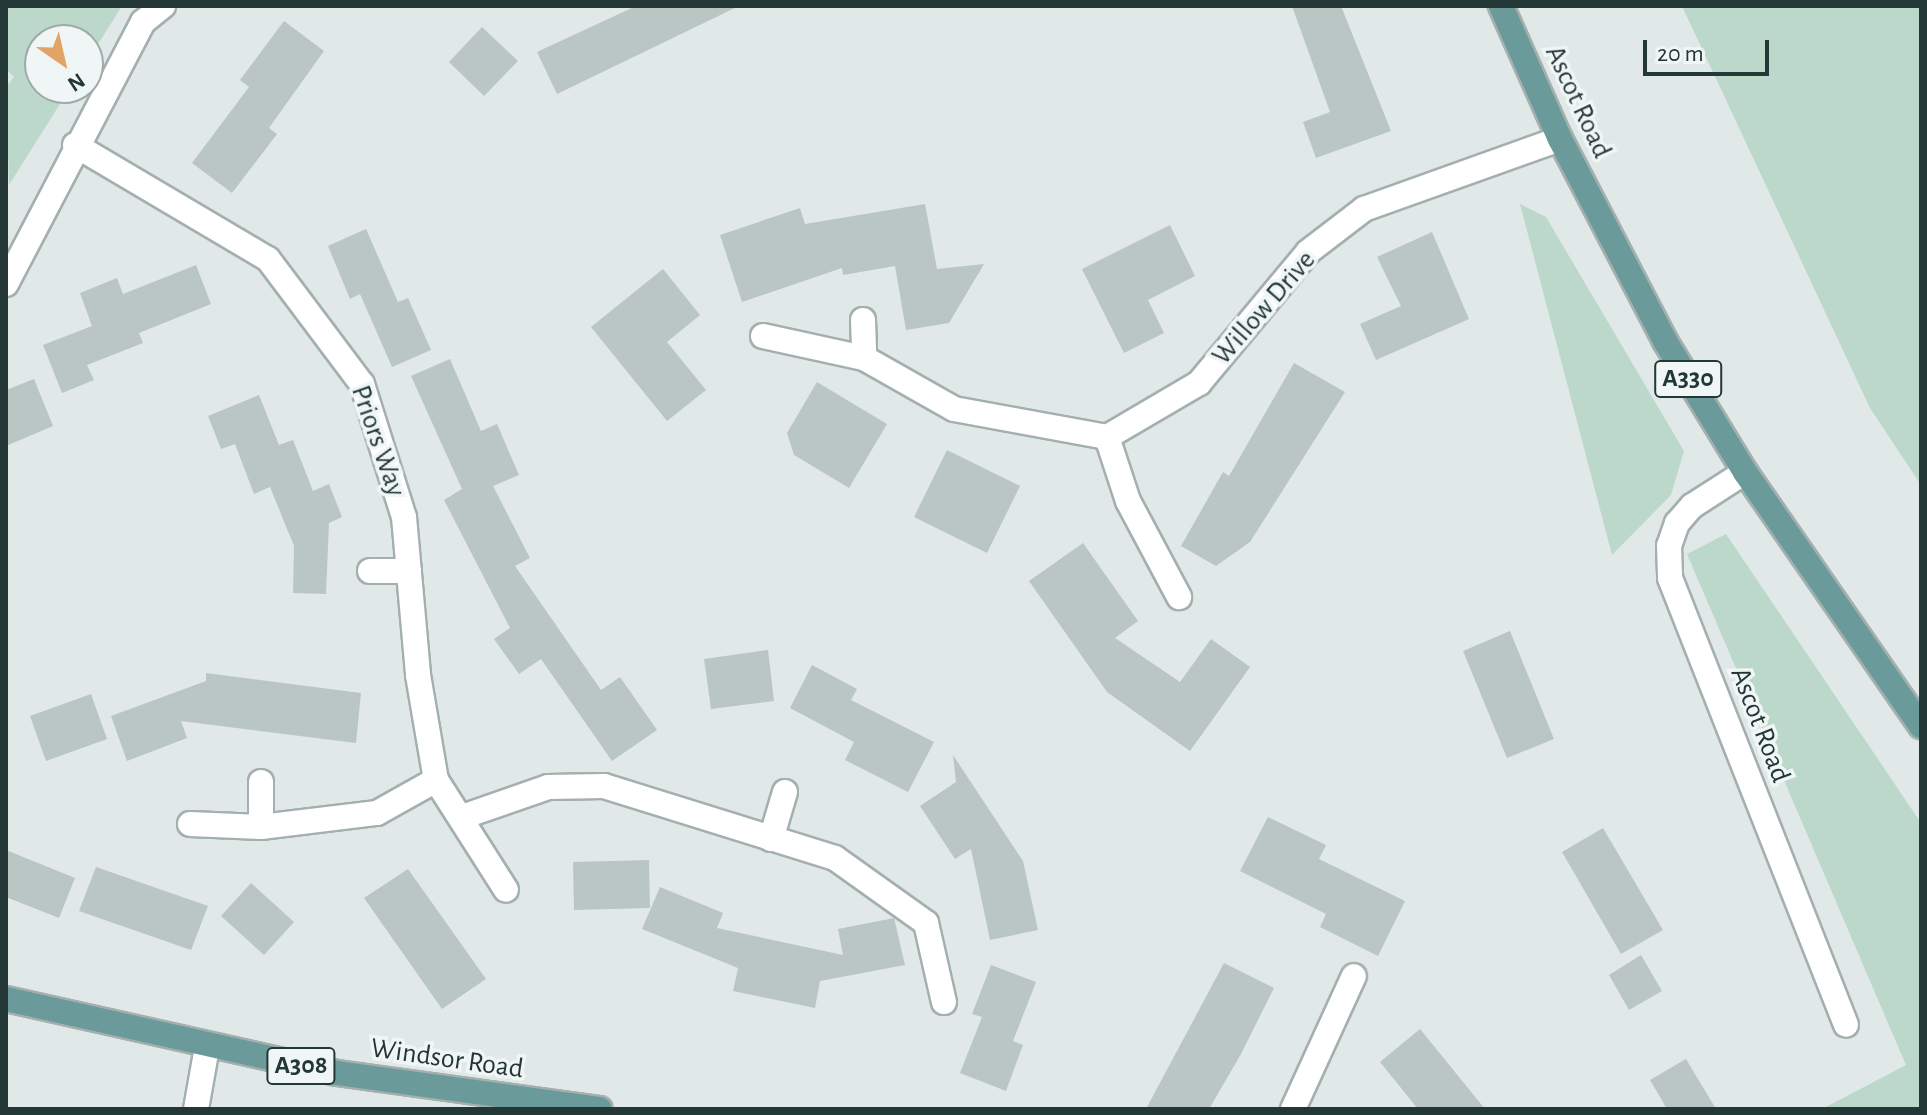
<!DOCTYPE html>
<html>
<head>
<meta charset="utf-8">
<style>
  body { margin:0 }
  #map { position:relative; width:1927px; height:1115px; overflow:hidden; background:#e0e9e7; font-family:"Alegreya Sans",sans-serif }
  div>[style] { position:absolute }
  .green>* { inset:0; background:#bbd8ca }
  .building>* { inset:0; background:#b9c6c4 }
  .roads { filter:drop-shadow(2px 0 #a4b0af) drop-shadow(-2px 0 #a4b0af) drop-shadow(0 2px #a4b0af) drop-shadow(0 -2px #a4b0af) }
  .minor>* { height:24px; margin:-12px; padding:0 12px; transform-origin:12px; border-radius:12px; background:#fff }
  .major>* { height:24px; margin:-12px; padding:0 12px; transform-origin:12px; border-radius:12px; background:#6a9a99 }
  span { translate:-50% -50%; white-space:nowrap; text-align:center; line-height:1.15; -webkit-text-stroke:7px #f0f6f5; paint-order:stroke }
  .shield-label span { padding:2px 6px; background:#f0f6f5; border:2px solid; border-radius:6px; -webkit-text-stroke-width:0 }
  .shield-label { font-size:26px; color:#233737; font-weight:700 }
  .street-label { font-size:28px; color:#233737 }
  .frame { position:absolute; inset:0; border:8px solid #233737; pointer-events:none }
  .north { position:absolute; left:24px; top:24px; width:80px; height:80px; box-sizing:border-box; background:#f0f6f5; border:2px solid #9eaaa9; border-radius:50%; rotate:146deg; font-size:22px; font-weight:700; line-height:32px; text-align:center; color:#233737 }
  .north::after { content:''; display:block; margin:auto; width:28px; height:36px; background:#e1a366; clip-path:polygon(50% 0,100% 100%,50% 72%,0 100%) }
  .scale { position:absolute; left:1643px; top:40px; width:126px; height:36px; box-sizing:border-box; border:4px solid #233737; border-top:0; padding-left:10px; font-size:24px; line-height:28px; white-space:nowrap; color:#233737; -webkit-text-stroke:6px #f0f6f5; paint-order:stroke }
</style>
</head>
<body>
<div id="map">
  <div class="green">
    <div style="clip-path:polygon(6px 6px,122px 6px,88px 60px,88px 40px,40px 40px,40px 88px,70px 88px,9px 185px,6px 87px,14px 77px,6px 69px)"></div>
    <div style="clip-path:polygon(1682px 6px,1921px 6px,1921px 485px,1870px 408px)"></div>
    <div style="clip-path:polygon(1520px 204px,1546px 217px,1684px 451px,1671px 495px,1612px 555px)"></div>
    <div style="clip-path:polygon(1726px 534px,1921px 823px,1921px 1109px,1826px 1107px,1906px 1065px,1687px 554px)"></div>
  </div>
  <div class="building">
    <div style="clip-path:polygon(636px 6px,739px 6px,557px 94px,537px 52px)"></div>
    <div style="clip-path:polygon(1292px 6px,1341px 6px,1391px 131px,1316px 158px,1303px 122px,1330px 112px)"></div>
    <div style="clip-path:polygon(284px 21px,324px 51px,269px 128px,277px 134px,232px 193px,192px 163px,249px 87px,240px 80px)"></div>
    <div style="clip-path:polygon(482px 27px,518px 61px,484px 96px,449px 62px)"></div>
    <div style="clip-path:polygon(925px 204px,937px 269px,984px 264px,949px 323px,906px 330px,895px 266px,843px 275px,842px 268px,742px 302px,720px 235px,800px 208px,805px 224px)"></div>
    <div style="clip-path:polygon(1170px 225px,1195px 276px,1148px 300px,1164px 333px,1124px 353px,1082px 269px)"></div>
    <div style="clip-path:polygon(366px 229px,398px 302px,408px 298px,431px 350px,392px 367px,360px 294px,350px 299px,328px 246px)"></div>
    <div style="clip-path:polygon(1432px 232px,1469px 319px,1376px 360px,1360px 324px,1401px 306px,1377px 257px)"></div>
    <div style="clip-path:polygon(196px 265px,211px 304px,139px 333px,143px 343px,87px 365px,94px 380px,62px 393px,43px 345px,92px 326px,80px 293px,117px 278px,123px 294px)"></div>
    <div style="clip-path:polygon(663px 269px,700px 315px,667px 342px,706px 390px,667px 421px,591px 327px)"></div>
    <div style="clip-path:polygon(450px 359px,481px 431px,497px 424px,519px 475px,493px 486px,530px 558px,515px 566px,601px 690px,620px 677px,657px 730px,612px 761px,541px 659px,519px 674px,494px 639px,510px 628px,444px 500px,462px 489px,411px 376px)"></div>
    <div style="clip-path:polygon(1294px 363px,1345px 392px,1250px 542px,1216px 566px,1181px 546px,1223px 472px,1229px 476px)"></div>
    <div style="clip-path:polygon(34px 379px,53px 426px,6px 446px,6px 390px)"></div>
    <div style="clip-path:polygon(817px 382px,887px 424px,849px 488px,794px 455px,787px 433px)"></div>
    <div style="clip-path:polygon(259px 395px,279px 445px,293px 440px,313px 491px,329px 484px,342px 517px,329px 523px,326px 594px,293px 593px,294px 546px,270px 487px,254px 494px,235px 444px,221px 449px,208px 416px)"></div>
    <div style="clip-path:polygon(947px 450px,1020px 486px,987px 553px,914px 517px)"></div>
    <div style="clip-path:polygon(1083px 543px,1138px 621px,1115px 638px,1180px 682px,1211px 639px,1250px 667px,1190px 751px,1107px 692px,1029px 581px)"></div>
    <div style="clip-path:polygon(1510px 631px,1554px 739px,1507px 758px,1463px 651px)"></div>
    <div style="clip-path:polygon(768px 650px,774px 701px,711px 709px,704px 659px)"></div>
    <div style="clip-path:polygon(812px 665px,857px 689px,851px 700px,934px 742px,908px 792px,845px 760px,854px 742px,790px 708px)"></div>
    <div style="clip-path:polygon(206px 673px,361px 693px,356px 743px,181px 721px,187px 738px,127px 761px,111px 716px,206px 681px)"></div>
    <div style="clip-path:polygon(91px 694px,107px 739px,46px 761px,30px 716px)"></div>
    <div style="clip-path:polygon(953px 755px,1023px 861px,1038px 930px,990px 940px,971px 849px,955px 859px,920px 806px,956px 782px)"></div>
    <div style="clip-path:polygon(1268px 817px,1326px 845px,1319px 859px,1405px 901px,1378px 956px,1320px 927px,1326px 914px,1240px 871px)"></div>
    <div style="clip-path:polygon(1603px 828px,1663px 930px,1621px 954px,1562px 852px)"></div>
    <div style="clip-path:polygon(6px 850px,75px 878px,59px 918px,6px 897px)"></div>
    <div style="clip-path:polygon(649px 860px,650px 908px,574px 910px,573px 862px)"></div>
    <div style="clip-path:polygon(96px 867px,208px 906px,191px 950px,79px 911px)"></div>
    <div style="clip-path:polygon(408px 869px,486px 979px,442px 1009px,364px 898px)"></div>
    <div style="clip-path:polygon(251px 883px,294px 922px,264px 955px,221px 916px)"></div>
    <div style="clip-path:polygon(660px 887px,723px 913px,717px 928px,843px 955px,838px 929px,894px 918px,905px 965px,820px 981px,815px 1008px,733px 991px,738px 968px,642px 929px)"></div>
    <div style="clip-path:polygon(1641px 955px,1662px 991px,1629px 1010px,1609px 975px)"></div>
    <div style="clip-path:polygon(1224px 963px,1274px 988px,1241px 1054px,1209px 1109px,1146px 1109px)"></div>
    <div style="clip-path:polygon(991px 965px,1036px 982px,1013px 1041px,1023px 1045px,1006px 1091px,960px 1073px,982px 1017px,972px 1014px)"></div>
    <div style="clip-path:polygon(1420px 1029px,1485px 1109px,1418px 1109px,1380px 1062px)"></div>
    <div style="clip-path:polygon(1686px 1059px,1716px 1109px,1667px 1109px,1650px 1080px)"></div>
  </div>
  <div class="roads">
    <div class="minor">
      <div style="left:75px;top:145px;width:224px;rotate:30.6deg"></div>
      <div style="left:268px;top:259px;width:156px;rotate:53.1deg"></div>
      <div style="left:362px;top:384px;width:139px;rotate:72.5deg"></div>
      <div style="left:404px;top:517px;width:159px;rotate:84.9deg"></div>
      <div style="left:418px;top:675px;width:107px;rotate:80.3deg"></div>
      <div style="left:436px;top:780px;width:130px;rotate:57.5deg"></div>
      <div style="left:6px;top:284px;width:296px;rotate:-62.4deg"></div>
      <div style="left:143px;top:22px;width:26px;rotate:-39deg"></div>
      <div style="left:863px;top:320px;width:38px;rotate:88deg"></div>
      <div style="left:763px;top:336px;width:103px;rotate:12.3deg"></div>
      <div style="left:864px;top:358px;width:103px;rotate:29.5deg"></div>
      <div style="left:954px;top:409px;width:156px;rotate:10.4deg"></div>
      <div style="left:1107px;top:437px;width:107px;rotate:-30.4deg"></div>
      <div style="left:1199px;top:383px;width:170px;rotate:-50.2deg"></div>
      <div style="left:1308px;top:252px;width:71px;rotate:-37.5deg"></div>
      <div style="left:1364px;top:209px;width:208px;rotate:-19.7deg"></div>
      <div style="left:1107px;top:437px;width:67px;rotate:71.8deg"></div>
      <div style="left:1128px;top:501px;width:109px;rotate:62deg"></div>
      <div style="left:1745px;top:472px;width:63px;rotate:147.3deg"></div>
      <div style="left:1692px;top:506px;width:23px;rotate:131deg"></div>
      <div style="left:1677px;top:523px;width:24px;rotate:109deg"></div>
      <div style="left:1669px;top:546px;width:32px;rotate:88deg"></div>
      <div style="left:1670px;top:578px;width:480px;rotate:68.5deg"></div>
      <div style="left:370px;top:571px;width:39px"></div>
      <div style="left:462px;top:817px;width:91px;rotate:-19.2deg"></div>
      <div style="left:548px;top:787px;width:56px;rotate:-1deg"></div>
      <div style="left:604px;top:786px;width:242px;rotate:17.3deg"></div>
      <div style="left:835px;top:858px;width:112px;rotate:35.5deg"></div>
      <div style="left:926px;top:923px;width:81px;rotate:77.2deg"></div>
      <div style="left:190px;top:824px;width:71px;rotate:2.4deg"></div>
      <div style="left:261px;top:827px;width:117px;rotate:-6.9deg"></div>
      <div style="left:377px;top:813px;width:68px;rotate:-29.2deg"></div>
      <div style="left:261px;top:827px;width:45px;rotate:-90deg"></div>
      <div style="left:771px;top:839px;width:49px;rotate:-73.4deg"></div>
      <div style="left:196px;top:1109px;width:63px;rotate:-79.9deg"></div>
      <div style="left:1293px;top:1109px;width:146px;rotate:-65.4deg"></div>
    </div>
    <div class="major">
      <div style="left:1501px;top:6px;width:145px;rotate:66.1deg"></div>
      <div style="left:1560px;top:139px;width:228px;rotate:62.5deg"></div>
      <div style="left:1665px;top:341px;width:153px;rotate:58.6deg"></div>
      <div style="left:1745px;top:472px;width:309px;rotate:55.3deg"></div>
      <div style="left:6px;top:999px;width:339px;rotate:12.6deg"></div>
      <div style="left:337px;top:1073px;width:265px;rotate:7.8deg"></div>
    </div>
  </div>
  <div class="shield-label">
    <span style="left:1688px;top:379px">A330</span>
    <span style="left:301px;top:1066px">A308</span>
  </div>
  <div class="street-label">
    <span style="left:1578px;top:102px;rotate:65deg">Ascot Road</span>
    <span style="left:1264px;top:308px;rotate:-49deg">Willow Drive</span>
    <span style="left:378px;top:441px;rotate:71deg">Priors Way</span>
    <span style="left:1760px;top:725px;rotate:69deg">Ascot Road</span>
    <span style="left:447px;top:1059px;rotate:8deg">Windsor Road</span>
  </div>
  <div class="frame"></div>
  <div class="north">N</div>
  <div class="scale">20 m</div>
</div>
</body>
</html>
